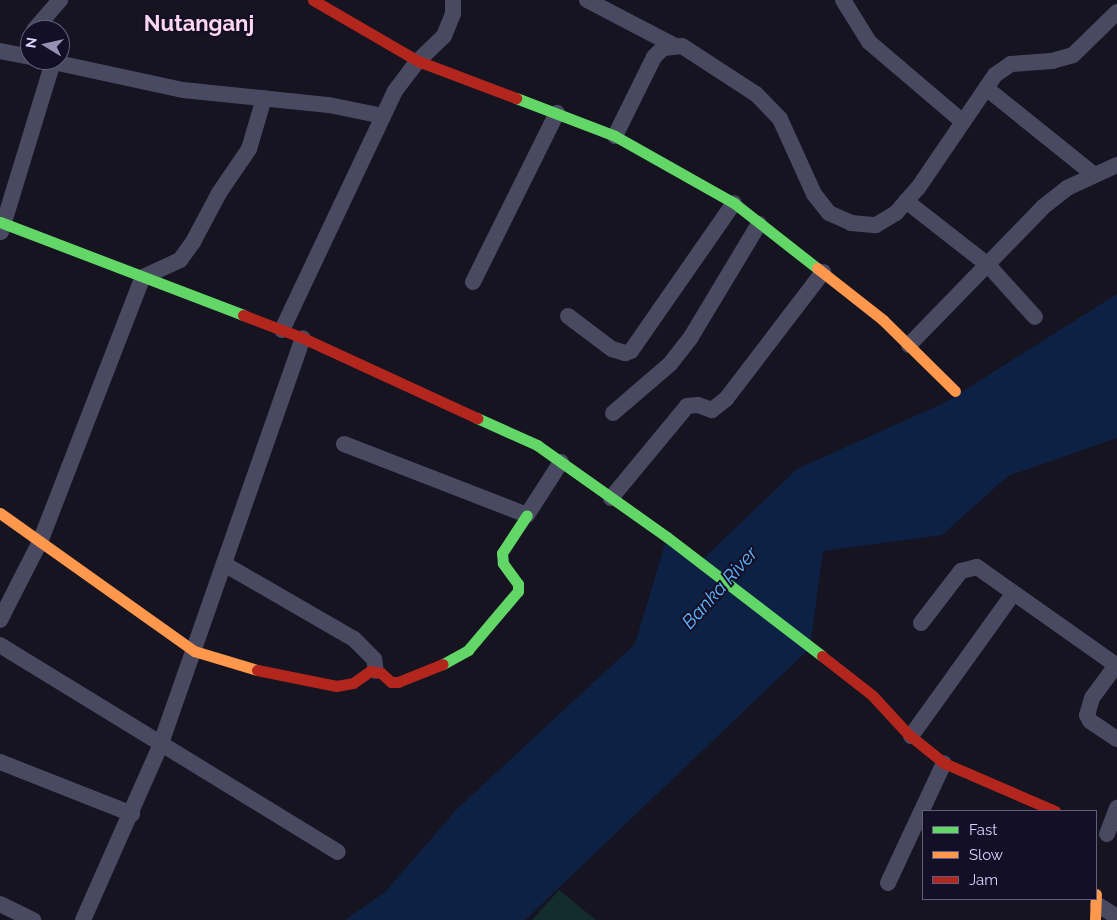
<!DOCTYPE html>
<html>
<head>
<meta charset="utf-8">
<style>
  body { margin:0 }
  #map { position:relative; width:1117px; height:920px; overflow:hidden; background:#161421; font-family:Raleway,sans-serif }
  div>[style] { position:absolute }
  .green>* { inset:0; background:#132c2d }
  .water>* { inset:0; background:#0d2144 }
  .street>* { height:16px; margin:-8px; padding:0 8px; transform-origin:8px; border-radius:8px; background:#4a4962 }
  .fast>* { height:11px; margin:-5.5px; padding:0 5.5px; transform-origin:5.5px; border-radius:5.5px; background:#63d668 }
  .slow>* { height:11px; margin:-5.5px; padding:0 5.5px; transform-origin:5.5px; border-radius:5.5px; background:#ff974d }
  .jam>* { height:11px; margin:-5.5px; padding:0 5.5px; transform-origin:5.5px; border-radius:5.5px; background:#b3261e }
  span { translate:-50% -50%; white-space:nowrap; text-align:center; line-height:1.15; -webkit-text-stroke:4px #130f26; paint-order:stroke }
  .water-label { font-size:19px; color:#62b6ff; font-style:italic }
  .district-label { font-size:22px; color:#ffd6f0; font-weight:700 }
  .legend { position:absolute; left:922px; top:810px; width:175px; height:90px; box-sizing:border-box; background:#130f26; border:1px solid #625e7d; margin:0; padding:6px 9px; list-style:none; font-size:15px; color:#d9d4ff }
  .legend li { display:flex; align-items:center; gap:10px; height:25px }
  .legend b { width:25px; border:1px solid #625e7d }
  .north { position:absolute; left:20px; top:20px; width:50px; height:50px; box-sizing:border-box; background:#130f26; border:1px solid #625e7d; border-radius:50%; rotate:279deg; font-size:14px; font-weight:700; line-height:20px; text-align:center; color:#d9d4ff }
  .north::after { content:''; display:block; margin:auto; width:18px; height:22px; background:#9591b1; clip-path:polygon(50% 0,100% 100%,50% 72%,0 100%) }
</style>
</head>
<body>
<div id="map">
  <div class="green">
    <div style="clip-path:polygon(559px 890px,596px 920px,532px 920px)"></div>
  </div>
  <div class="water">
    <div style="clip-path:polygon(1117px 294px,1117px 438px,1008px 476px,942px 535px,823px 551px,810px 648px,525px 920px,345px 920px,385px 892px,457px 809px,635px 644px,667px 537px,700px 562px,797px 469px,946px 402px)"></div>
  </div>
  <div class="street">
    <div style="left:587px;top:0;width:97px;rotate:27.6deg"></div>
    <div style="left:843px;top:0;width:49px;rotate:58.2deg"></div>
    <div style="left:869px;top:42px;width:123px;rotate:40.4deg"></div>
    <div style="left:34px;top:30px;width:40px;rotate:-49deg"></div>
    <div style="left:0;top:51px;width:31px;rotate:11deg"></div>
    <div style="left:44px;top:60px;width:142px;rotate:12.2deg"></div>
    <div style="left:183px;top:90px;width:147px;rotate:5.9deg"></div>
    <div style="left:329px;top:105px;width:55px;rotate:11.5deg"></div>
    <div style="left:986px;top:88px;width:137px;rotate:38.8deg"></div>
    <div style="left:615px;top:136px;width:88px;rotate:-63.7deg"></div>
    <div style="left:654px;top:57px;width:13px;rotate:-45deg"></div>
    <div style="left:663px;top:48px;width:19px;rotate:-6deg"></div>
    <div style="left:682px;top:46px;width:88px;rotate:33deg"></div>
    <div style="left:756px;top:94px;width:35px;rotate:46deg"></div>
    <div style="left:780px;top:119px;width:82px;rotate:65.6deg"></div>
    <div style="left:814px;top:194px;width:24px;rotate:52deg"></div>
    <div style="left:829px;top:213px;width:24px;rotate:24deg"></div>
    <div style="left:851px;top:223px;width:25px;rotate:5deg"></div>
    <div style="left:876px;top:225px;width:23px;rotate:-31deg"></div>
    <div style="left:896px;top:213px;width:33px;rotate:-49deg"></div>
    <div style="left:918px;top:188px;width:137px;rotate:-55.7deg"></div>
    <div style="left:995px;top:75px;width:19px;rotate:-35deg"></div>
    <div style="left:1011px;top:64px;width:41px;rotate:-4.2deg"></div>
    <div style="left:1052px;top:61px;width:22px;rotate:-16deg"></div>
    <div style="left:1073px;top:55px;width:62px;rotate:-44.3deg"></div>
    <div style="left:906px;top:201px;width:104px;rotate:38deg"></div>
    <div style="left:988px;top:265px;width:70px;rotate:47.9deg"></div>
    <div style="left:1px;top:232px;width:178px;rotate:-73deg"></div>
    <div style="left:473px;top:282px;width:189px;rotate:-63.6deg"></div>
    <div style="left:568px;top:316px;width:55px;rotate:36.9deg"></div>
    <div style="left:612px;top:349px;width:14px;rotate:17deg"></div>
    <div style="left:625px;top:353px;width:6px;rotate:-18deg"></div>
    <div style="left:631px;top:351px;width:180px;rotate:-55.2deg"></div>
    <div style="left:282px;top:330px;width:264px;rotate:-64.7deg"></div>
    <div style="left:395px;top:91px;width:38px;rotate:-53deg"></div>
    <div style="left:418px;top:61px;width:36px;rotate:-44deg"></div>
    <div style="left:444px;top:36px;width:24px;rotate:-68deg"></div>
    <div style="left:453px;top:14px;width:14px;rotate:-90deg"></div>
    <div style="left:909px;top:345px;width:192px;rotate:-45.8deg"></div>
    <div style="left:1043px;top:207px;width:31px;rotate:-38deg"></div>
    <div style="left:1067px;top:188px;width:55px;rotate:-24.7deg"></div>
    <div style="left:613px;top:413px;width:75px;rotate:-40.7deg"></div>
    <div style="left:670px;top:364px;width:34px;rotate:-52deg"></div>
    <div style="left:691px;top:337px;width:132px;rotate:-59deg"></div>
    <div style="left:344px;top:444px;width:196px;rotate:21.2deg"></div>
    <div style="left:527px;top:515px;width:63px;rotate:-57.3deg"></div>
    <div style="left:611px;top:498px;width:119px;rotate:-50.4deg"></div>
    <div style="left:687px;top:406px;width:11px;rotate:-5deg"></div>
    <div style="left:698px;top:405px;width:15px;rotate:20deg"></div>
    <div style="left:712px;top:410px;width:18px;rotate:-38deg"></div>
    <div style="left:726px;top:399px;width:160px;rotate:-52.6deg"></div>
    <div style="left:224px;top:564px;width:150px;rotate:30deg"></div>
    <div style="left:354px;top:639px;width:28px;rotate:45deg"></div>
    <div style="left:374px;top:659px;width:12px;rotate:81deg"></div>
    <div style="left:0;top:620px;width:88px;rotate:-62.9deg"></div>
    <div style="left:40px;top:542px;width:284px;rotate:-68.8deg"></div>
    <div style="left:143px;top:277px;width:41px;rotate:-24.7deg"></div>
    <div style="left:180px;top:260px;width:22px;rotate:-54deg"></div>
    <div style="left:193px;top:242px;width:55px;rotate:-62deg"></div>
    <div style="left:219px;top:193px;width:53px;rotate:-55.7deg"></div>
    <div style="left:249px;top:149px;width:53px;rotate:-73.6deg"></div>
    <div style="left:921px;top:623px;width:66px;rotate:-52.4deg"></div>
    <div style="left:961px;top:571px;width:16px;rotate:-14deg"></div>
    <div style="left:977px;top:567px;width:170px;rotate:35.2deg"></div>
    <div style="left:0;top:645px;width:396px;rotate:31.5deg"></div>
    <div style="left:1117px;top:664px;width:42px;rotate:126.3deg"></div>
    <div style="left:1092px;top:698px;width:18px;rotate:106deg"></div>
    <div style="left:1087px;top:715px;width:7px;rotate:63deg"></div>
    <div style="left:1090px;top:721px;width:32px;rotate:34deg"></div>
    <div style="left:911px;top:736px;width:175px;rotate:-54.3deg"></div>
    <div style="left:0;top:762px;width:142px;rotate:21.5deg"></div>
    <div style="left:1107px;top:834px;width:28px;rotate:-69deg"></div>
    <div style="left:888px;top:883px;width:132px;rotate:-65deg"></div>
    <div style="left:0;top:904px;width:37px;rotate:26deg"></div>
    <div style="left:1098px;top:905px;width:22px;rotate:32deg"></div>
    <div style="left:83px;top:920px;width:190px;rotate:-66.1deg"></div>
    <div style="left:160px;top:746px;width:432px;rotate:-70.7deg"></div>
  </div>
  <div class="fast">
    <div style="left:516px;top:98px;width:106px;rotate:21deg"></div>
    <div style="left:615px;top:136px;width:137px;rotate:29.4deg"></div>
    <div style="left:734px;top:203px;width:105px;rotate:38.1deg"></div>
    <div style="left:0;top:222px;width:260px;rotate:20.9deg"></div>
    <div style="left:477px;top:418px;width:66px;rotate:24.2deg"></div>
    <div style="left:537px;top:445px;width:159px;rotate:35.3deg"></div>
    <div style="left:667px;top:537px;width:195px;rotate:37.5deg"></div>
    <div style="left:443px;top:664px;width:29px;rotate:-29deg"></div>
    <div style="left:468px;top:650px;width:77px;rotate:-49.7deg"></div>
    <div style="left:518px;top:591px;width:7px;rotate:-90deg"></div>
    <div style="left:518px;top:584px;width:26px;rotate:-126deg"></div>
    <div style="left:503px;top:563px;width:10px;rotate:-96deg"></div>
    <div style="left:502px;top:553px;width:45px;rotate:-56.7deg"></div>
  </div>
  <div class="slow">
    <div style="left:817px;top:268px;width:84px;rotate:38.2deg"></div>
    <div style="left:883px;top:320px;width:101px;rotate:44.6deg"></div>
    <div style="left:0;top:513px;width:238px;rotate:35.4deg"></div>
    <div style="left:194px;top:651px;width:66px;rotate:16.8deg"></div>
    <div style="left:1095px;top:920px;width:26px;rotate:-88deg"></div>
  </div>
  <div class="jam">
    <div style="left:313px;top:0;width:121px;rotate:30.2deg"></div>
    <div style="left:418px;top:61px;width:105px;rotate:20.7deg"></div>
    <div style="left:243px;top:315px;width:64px;rotate:21deg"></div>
    <div style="left:303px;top:338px;width:192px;rotate:24.7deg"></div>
    <div style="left:822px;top:656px;width:63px;rotate:38deg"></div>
    <div style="left:872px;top:695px;width:53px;rotate:47.3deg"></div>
    <div style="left:908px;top:734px;width:46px;rotate:38.9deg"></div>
    <div style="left:944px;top:763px;width:121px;rotate:23.4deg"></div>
    <div style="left:257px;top:670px;width:81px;rotate:11.4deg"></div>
    <div style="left:336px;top:686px;width:17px;rotate:-10deg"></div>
    <div style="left:353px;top:683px;width:21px;rotate:-35deg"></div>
    <div style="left:370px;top:671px;width:11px;rotate:10deg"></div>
    <div style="left:381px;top:673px;width:13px;rotate:42deg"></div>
    <div style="left:391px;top:682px;width:7px"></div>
    <div style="left:398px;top:682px;width:48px;rotate:-21.8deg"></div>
  </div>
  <div class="water-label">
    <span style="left:720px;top:588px;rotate:-48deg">Banka River</span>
  </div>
  <div class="district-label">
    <span style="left:199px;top:24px">Nutanganj</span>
  </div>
  <ul class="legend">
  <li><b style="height:6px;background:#63d668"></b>Fast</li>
  <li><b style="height:6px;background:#ff974d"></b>Slow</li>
  <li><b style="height:6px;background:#b3261e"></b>Jam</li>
  </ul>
  <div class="north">N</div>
</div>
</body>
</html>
